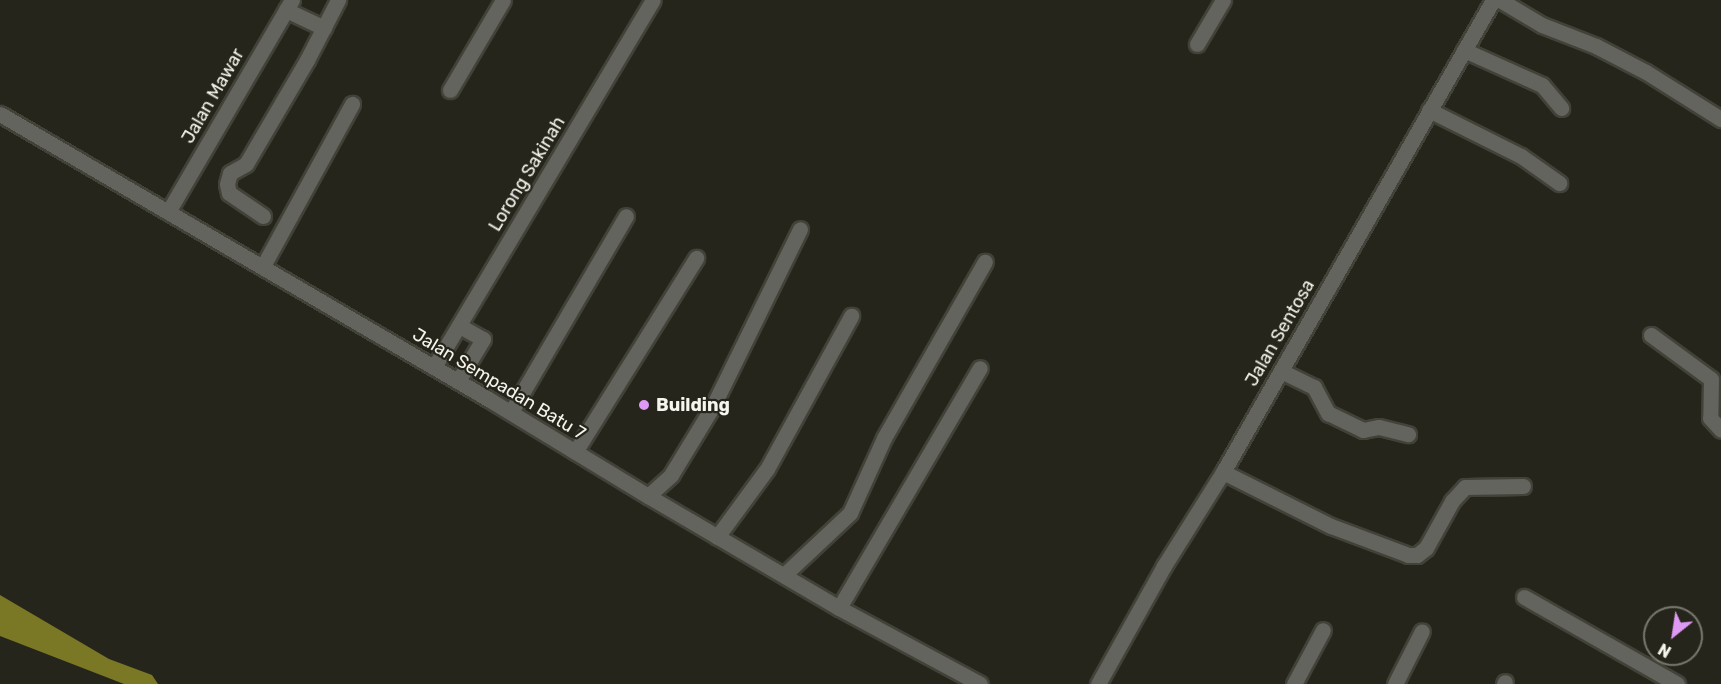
<!DOCTYPE html>
<html>
<head>
<meta charset="utf-8">
<style>
  body { margin:0 }
  #map { position:relative; width:1721px; height:684px; overflow:hidden; background:#25251b; font-family:Rubik,sans-serif }
  div>[style] { position:absolute }
  .water>* { inset:0; background:#7a7824 }
  .roads { filter:drop-shadow(2px 0 #424239) drop-shadow(-2px 0 #424239) drop-shadow(0 2px #424239) drop-shadow(0 -2px #424239) }
  .minor>* { height:15px; margin:-7.5px; padding:0 7.5px; transform-origin:7.5px; border-radius:7.5px; background:#64645f }
  .dots>* { width:16px; height:16px; translate:-50% -50%; box-sizing:border-box; border:3px solid #25251b; border-radius:50% }
  span { translate:-50% -50%; white-space:nowrap; text-align:center; line-height:1.15; -webkit-text-stroke:4.5px #25251b; paint-order:stroke }
  .street-label { font-size:18px; color:#f5f5ee }
  .poi-label { font-size:18px; color:#f5f5ee; font-weight:700 }
  .left { translate:0 -50%; text-align:left }
  .north { position:absolute; left:1643px; top:606px; width:60px; height:60px; box-sizing:border-box; background:#25251b; border:2px solid #78786f; border-radius:50%; rotate:210deg; font-size:16px; font-weight:700; line-height:24px; text-align:center; color:#f5f5ee }
  .north::after { content:''; display:block; margin:auto; width:21px; height:27px; background:#dd99f3; clip-path:polygon(50% 0,100% 100%,50% 72%,0 100%) }
</style>
</head>
<body>
<div id="map">
  <div class="water">
    <div style="clip-path:polygon(0 595px,109px 659px,152px 675px,158px 684px,124px 684px,0 636px)"></div>
  </div>
  <div class="roads">
    <div class="minor">
      <div style="left:1500px;top:0;width:49px;rotate:30.8deg"></div>
      <div style="left:1542px;top:25px;width:58px;rotate:21.3deg"></div>
      <div style="left:1596px;top:46px;width:56px;rotate:27.5deg"></div>
      <div style="left:1646px;top:72px;width:89px;rotate:32.1deg"></div>
      <div style="left:286px;top:10px;width:42px;rotate:25.3deg"></div>
      <div style="left:1197px;top:44px;width:51px;rotate:-59.4deg"></div>
      <div style="left:1464px;top:50px;width:85px;rotate:24.2deg"></div>
      <div style="left:1542px;top:85px;width:30px;rotate:50deg"></div>
      <div style="left:450px;top:90px;width:104px;rotate:-59.5deg"></div>
      <div style="left:1429px;top:110px;width:103px;rotate:26.6deg"></div>
      <div style="left:1521px;top:156px;width:47px;rotate:35.4deg"></div>
      <div style="left:0;top:114px;width:567px;rotate:30.27deg"></div>
      <div style="left:490px;top:400px;width:185px;rotate:31.3deg"></div>
      <div style="left:648px;top:496px;width:221px;rotate:30.4deg"></div>
      <div style="left:839px;top:608px;width:160px;rotate:28.3deg"></div>
      <div style="left:168px;top:212px;width:246px;rotate:-59.7deg"></div>
      <div style="left:263px;top:216px;width:41px;rotate:-145.9deg"></div>
      <div style="left:229px;top:193px;width:9px;rotate:-103deg"></div>
      <div style="left:227px;top:184px;width:11px;rotate:-75deg"></div>
      <div style="left:230px;top:173px;width:18px;rotate:-29deg"></div>
      <div style="left:246px;top:164px;width:121px;rotate:-59.6deg"></div>
      <div style="left:307px;top:60px;width:68px;rotate:-62.7deg"></div>
      <div style="left:263px;top:266px;width:185px;rotate:-61.2deg"></div>
      <div style="left:1651px;top:335px;width:74px;rotate:36.3deg"></div>
      <div style="left:1711px;top:379px;width:39px;rotate:91deg"></div>
      <div style="left:1710px;top:418px;width:16px;rotate:47deg"></div>
      <div style="left:434px;top:367px;width:427px;rotate:-59.2deg"></div>
      <div style="left:1281px;top:371px;width:37px;rotate:26deg"></div>
      <div style="left:1314px;top:387px;width:30px;rotate:62deg"></div>
      <div style="left:1328px;top:413px;width:39px;rotate:26deg"></div>
      <div style="left:1363px;top:430px;width:16px;rotate:-11deg"></div>
      <div style="left:1379px;top:427px;width:30px;rotate:14deg"></div>
      <div style="left:458px;top:381px;width:49px;rotate:-59.2deg"></div>
      <div style="left:483px;top:339px;width:26px;rotate:-151deg"></div>
      <div style="left:511px;top:412px;width:227px;rotate:-59.6deg"></div>
      <div style="left:575px;top:452px;width:229px;rotate:-58deg"></div>
      <div style="left:1223px;top:472px;width:121px;rotate:26.6deg"></div>
      <div style="left:1331px;top:526px;width:82px;rotate:20.6deg"></div>
      <div style="left:1408px;top:555px;width:9px"></div>
      <div style="left:1417px;top:555px;width:11px;rotate:-38deg"></div>
      <div style="left:1426px;top:548px;width:54px;rotate:-61deg"></div>
      <div style="left:1452px;top:501px;width:19px;rotate:-47deg"></div>
      <div style="left:1465px;top:487px;width:58px;rotate:-1deg"></div>
      <div style="left:648px;top:496px;width:31px;rotate:-42deg"></div>
      <div style="left:671px;top:475px;width:81px;rotate:-58.7deg"></div>
      <div style="left:713px;top:406px;width:197px;rotate:-63.8deg"></div>
      <div style="left:717px;top:537px;width:84px;rotate:-53.7deg"></div>
      <div style="left:767px;top:469px;width:175px;rotate:-61.2deg"></div>
      <div style="left:784px;top:575px;width:91px;rotate:-43.2deg"></div>
      <div style="left:850px;top:513px;width:82px;rotate:-65.6deg"></div>
      <div style="left:884px;top:438px;width:203px;rotate:-60.2deg"></div>
      <div style="left:1524px;top:597px;width:176px;rotate:29.6deg"></div>
      <div style="left:839px;top:608px;width:278px;rotate:-59.6deg"></div>
      <div style="left:1098px;top:684px;width:135px;rotate:-60.8deg"></div>
      <div style="left:1164px;top:566px;width:111px;rotate:-57.9deg"></div>
      <div style="left:1223px;top:472px;width:544px;rotate:-60.23deg"></div>
      <div style="left:1294px;top:684px;width:61px;rotate:-61.8deg"></div>
      <div style="left:1395px;top:684px;width:59px;rotate:-63deg"></div>
      <div style="left:1504px;top:684px;width:2px;rotate:-63deg"></div>
    </div>
  </div>
  <div class="dots">
    <div style="left:644px;top:405px;background:#dd99f3"></div>
  </div>
  <div class="street-label">
    <span style="left:213px;top:96px;rotate:-60deg">Jalan Mawar</span>
    <span style="left:527px;top:174px;rotate:-59deg">Lorong Sakinah</span>
    <span style="left:1280px;top:333px;rotate:-60deg">Jalan Sentosa</span>
    <span style="left:499px;top:384px;rotate:31deg">Jalan Sempadan Batu 7</span>
  </div>
  <div class="poi-label">
    <span class="left" style="left:656px;top:405px">Building</span>
  </div>
  <div class="north">N</div>
</div>
</body>
</html>
